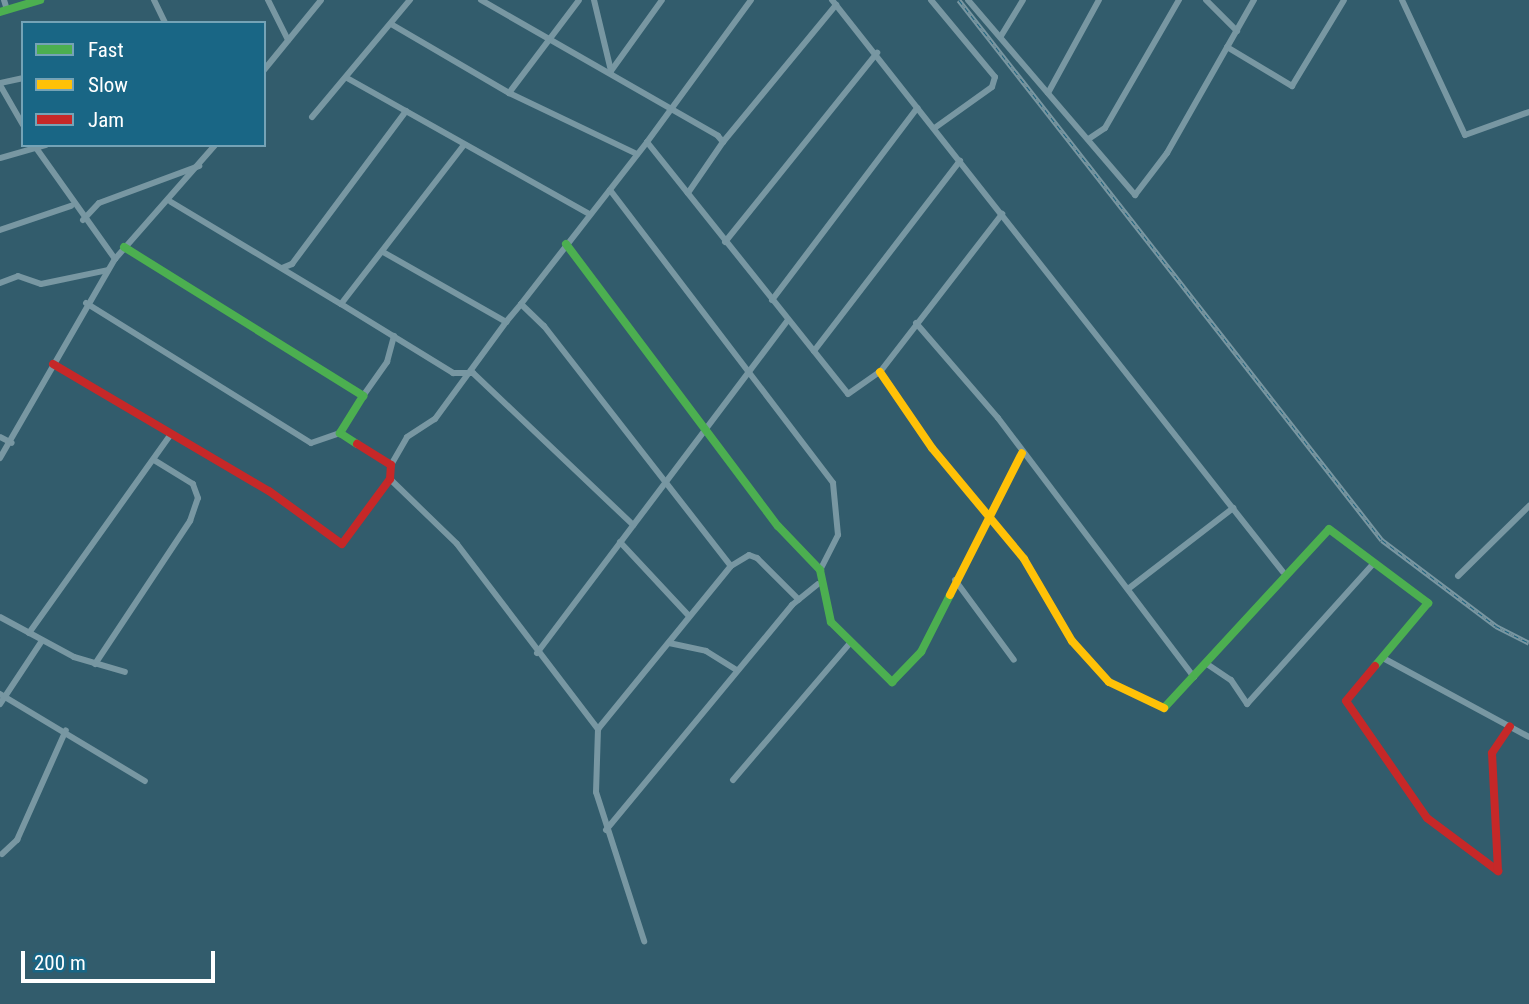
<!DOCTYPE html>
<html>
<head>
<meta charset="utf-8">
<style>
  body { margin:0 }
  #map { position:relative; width:1529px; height:1004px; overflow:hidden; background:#325c6c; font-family:"Roboto Condensed",sans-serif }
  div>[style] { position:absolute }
  .street>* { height:6px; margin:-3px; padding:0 3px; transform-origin:3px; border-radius:3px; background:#7897a2 }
  .fast>* { height:8px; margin:-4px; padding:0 4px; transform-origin:4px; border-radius:4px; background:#4caf50 }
  .slow>* { height:8px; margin:-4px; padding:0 4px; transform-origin:4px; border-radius:4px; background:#ffc107 }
  .jam>* { height:8px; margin:-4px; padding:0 4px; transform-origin:4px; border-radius:4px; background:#c62828 }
  .rail>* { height:4.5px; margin-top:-2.25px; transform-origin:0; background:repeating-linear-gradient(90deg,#196685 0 5px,#7997a2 0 10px); box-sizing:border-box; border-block:2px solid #7997a2 }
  span { translate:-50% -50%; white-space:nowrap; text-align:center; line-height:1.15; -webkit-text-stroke:7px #196685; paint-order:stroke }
  .legend { position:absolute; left:21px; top:21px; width:245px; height:126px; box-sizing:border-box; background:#196685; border:2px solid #75a3b6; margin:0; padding:9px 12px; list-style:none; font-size:21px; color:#fff }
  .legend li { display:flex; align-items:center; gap:14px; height:35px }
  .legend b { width:35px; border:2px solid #75a3b6 }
  .scale { position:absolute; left:21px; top:951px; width:194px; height:32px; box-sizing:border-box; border:4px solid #fff; border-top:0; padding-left:9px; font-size:21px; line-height:24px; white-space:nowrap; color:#fff; -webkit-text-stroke:5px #196685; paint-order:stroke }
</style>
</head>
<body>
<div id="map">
  <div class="street">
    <div style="left:4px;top:0;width:10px;rotate:73deg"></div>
    <div style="left:154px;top:0;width:25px;rotate:64deg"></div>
    <div style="left:268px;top:0;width:45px;rotate:63.4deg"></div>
    <div style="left:481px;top:0;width:273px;rotate:29.8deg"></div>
    <div style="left:718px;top:136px;width:8px;rotate:50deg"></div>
    <div style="left:723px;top:142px;width:62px;rotate:124.5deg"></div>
    <div style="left:594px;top:0;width:73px;rotate:76.5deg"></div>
    <div style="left:611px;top:71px;width:87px;rotate:-54.3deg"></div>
    <div style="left:751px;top:0;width:176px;rotate:126.2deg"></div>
    <div style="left:647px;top:142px;width:322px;rotate:51.4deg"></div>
    <div style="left:848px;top:394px;width:39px;rotate:-35deg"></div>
    <div style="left:880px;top:372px;width:200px;rotate:-52.3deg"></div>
    <div style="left:832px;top:0;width:728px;rotate:51.75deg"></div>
    <div style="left:931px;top:0;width:100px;rotate:50.3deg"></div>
    <div style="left:995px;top:77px;width:10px;rotate:107deg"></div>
    <div style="left:992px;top:87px;width:69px;rotate:144.5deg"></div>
    <div style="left:968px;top:0;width:257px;rotate:49.4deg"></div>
    <div style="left:1135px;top:195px;width:53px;rotate:-52.7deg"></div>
    <div style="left:1167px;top:153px;width:176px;rotate:-60.4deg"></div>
    <div style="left:1206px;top:0;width:44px;rotate:45deg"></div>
    <div style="left:1402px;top:0;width:149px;rotate:65deg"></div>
    <div style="left:1465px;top:135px;width:68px;rotate:-19.8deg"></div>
    <div style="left:391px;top:24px;width:137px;rotate:30.3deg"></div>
    <div style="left:509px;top:93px;width:116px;rotate:-53deg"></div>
    <div style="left:1001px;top:36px;width:42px;rotate:-58.6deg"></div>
    <div style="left:1227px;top:47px;width:76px;rotate:31deg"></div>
    <div style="left:1292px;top:86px;width:100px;rotate:-58.8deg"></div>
    <div style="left:264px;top:70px;width:90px;rotate:-50.8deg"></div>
    <div style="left:347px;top:78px;width:276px;rotate:29.3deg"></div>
    <div style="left:0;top:83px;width:24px;rotate:-12deg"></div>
    <div style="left:0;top:85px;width:46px;rotate:60.1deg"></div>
    <div style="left:509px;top:93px;width:142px;rotate:25.5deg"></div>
    <div style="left:1048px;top:93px;width:106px;rotate:-61.3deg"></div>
    <div style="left:312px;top:117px;width:153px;rotate:-50.1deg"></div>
    <div style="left:1090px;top:138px;width:18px;rotate:-34deg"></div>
    <div style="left:1105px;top:128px;width:148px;rotate:-60deg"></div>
    <div style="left:723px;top:142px;width:178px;rotate:-50.5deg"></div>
    <div style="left:34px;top:145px;width:140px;rotate:54.6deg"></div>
    <div style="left:0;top:158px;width:48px;rotate:-15.8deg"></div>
    <div style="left:610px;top:190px;width:368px;rotate:52.7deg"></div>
    <div style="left:833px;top:483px;width:52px;rotate:84.5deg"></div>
    <div style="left:838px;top:535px;width:39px;rotate:117deg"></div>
    <div style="left:171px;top:202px;width:198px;rotate:31deg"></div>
    <div style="left:341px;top:304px;width:200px;rotate:-52.3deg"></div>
    <div style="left:83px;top:220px;width:23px;rotate:-47deg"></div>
    <div style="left:99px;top:203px;width:107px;rotate:-20.3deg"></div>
    <div style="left:0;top:230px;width:75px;rotate:-18.7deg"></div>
    <div style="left:725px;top:242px;width:243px;rotate:-51.2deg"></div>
    <div style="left:383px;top:252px;width:142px;rotate:29.6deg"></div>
    <div style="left:506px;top:322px;width:23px;rotate:-50deg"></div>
    <div style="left:521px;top:304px;width:32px;rotate:44deg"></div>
    <div style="left:544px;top:326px;width:304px;rotate:52.1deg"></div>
    <div style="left:282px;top:268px;width:11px;rotate:-22deg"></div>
    <div style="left:292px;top:264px;width:191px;rotate:-53.3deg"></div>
    <div style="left:0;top:283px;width:19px;rotate:-21deg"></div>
    <div style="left:18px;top:276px;width:24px;rotate:19deg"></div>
    <div style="left:41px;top:284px;width:68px;rotate:-11.8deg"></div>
    <div style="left:772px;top:300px;width:241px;rotate:-52.9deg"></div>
    <div style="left:86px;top:303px;width:265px;rotate:31.9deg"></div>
    <div style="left:311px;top:443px;width:31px;rotate:-19deg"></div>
    <div style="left:341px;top:304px;width:132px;rotate:31.6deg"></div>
    <div style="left:453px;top:373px;width:20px"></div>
    <div style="left:473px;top:373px;width:221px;rotate:43.5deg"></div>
    <div style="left:521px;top:304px;width:205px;rotate:-52.1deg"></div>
    <div style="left:916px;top:323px;width:125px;rotate:49.2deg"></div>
    <div style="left:998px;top:418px;width:325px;rotate:52.9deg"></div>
    <div style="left:814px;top:351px;width:240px;rotate:-52.5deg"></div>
    <div style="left:363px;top:396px;width:42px;rotate:-54.8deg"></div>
    <div style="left:387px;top:362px;width:27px;rotate:-75deg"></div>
    <div style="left:0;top:437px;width:13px;rotate:27deg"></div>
    <div style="left:0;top:458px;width:230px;rotate:-60deg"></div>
    <div style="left:115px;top:259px;width:152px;rotate:-48.7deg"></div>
    <div style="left:391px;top:465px;width:32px;rotate:-60deg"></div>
    <div style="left:407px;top:437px;width:33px;rotate:-33deg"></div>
    <div style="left:435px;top:419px;width:120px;rotate:-53.8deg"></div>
    <div style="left:390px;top:479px;width:93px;rotate:44.1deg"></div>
    <div style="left:457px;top:544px;width:233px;rotate:52.7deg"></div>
    <div style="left:598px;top:729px;width:63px;rotate:91.8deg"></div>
    <div style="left:596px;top:792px;width:157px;rotate:72.1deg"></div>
    <div style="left:620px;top:542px;width:101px;rotate:47deg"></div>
    <div style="left:1458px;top:576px;width:100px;rotate:-44.6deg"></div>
    <div style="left:955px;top:580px;width:99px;rotate:53.6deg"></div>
    <div style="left:1128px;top:589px;width:133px;rotate:-37.6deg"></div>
    <div style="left:0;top:617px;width:84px;rotate:28.4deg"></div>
    <div style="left:74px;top:657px;width:53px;rotate:16.4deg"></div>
    <div style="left:29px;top:633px;width:243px;rotate:-54.5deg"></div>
    <div style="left:669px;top:643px;width:38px;rotate:12deg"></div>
    <div style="left:706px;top:651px;width:36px;rotate:32deg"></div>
    <div style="left:537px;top:653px;width:416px;rotate:-53deg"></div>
    <div style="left:1383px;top:658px;width:166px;rotate:28.4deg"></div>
    <div style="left:95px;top:664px;width:172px;rotate:-56.4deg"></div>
    <div style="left:190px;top:521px;width:24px;rotate:-71deg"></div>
    <div style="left:198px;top:498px;width:15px;rotate:-110deg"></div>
    <div style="left:193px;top:484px;width:46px;rotate:-148.4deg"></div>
    <div style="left:1207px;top:664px;width:29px;rotate:34deg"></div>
    <div style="left:1231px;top:680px;width:29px;rotate:56deg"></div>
    <div style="left:1247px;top:704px;width:187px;rotate:-48deg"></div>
    <div style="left:0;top:694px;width:169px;rotate:31deg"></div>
    <div style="left:0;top:704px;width:74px;rotate:-56.5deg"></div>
    <div style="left:598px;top:729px;width:210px;rotate:-50.8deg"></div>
    <div style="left:731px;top:566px;width:21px;rotate:-31deg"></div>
    <div style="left:749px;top:555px;width:9px;rotate:21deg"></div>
    <div style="left:757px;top:558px;width:59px;rotate:45deg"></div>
    <div style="left:733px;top:780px;width:180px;rotate:-49.5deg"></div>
    <div style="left:606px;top:830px;width:292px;rotate:-50.4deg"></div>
    <div style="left:792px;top:605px;width:33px;rotate:-39deg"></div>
    <div style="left:2px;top:854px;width:21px;rotate:-43deg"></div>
    <div style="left:17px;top:840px;width:120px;rotate:-66deg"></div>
  </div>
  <div class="fast">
    <div style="left:0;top:12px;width:42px;rotate:-16.7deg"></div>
    <div style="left:566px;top:244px;width:353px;rotate:53.1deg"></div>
    <div style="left:778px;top:526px;width:61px;rotate:46.3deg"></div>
    <div style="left:820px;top:570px;width:53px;rotate:78.1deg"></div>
    <div style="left:831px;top:622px;width:86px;rotate:44.5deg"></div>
    <div style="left:892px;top:682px;width:42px;rotate:-46deg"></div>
    <div style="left:921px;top:652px;width:64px;rotate:-63deg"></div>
    <div style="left:124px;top:247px;width:282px;rotate:31.9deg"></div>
    <div style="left:363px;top:396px;width:44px;rotate:121.9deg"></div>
    <div style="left:340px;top:433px;width:20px;rotate:33deg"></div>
    <div style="left:1164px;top:708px;width:243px;rotate:-47.3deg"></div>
    <div style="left:1329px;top:529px;width:124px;rotate:36.8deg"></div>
    <div style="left:1428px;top:603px;width:82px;rotate:130.1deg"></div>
  </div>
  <div class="slow">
    <div style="left:880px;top:372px;width:92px;rotate:55.6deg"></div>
    <div style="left:932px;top:448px;width:144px;rotate:50.3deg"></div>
    <div style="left:1024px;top:559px;width:95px;rotate:59.7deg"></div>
    <div style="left:1072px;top:641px;width:55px;rotate:47.9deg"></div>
    <div style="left:1109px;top:682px;width:61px;rotate:25.3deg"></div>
    <div style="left:950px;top:595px;width:159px;rotate:-63.1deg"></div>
  </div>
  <div class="jam">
    <div style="left:53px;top:364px;width:251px;rotate:30.5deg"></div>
    <div style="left:269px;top:491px;width:90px;rotate:36deg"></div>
    <div style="left:342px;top:544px;width:81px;rotate:-53.6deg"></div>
    <div style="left:390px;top:479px;width:14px;rotate:-86deg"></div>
    <div style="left:391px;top:465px;width:40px;rotate:-148deg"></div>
    <div style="left:1375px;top:666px;width:45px;rotate:129.6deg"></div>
    <div style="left:1346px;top:701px;width:142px;rotate:55.3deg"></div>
    <div style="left:1427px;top:818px;width:89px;rotate:36.7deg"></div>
    <div style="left:1498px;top:871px;width:118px;rotate:-92.9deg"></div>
    <div style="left:1492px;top:753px;width:32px;rotate:-56deg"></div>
  </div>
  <div class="rail">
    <div style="left:959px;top:0;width:686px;rotate:51.93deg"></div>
    <div style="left:1382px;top:540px;width:143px;rotate:37deg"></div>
    <div style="left:1496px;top:626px;width:37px;rotate:27deg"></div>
  </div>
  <ul class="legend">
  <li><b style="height:9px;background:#4caf50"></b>Fast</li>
  <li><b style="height:9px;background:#ffc107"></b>Slow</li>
  <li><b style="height:9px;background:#c62828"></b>Jam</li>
  </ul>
  <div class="scale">200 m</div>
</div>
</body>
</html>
